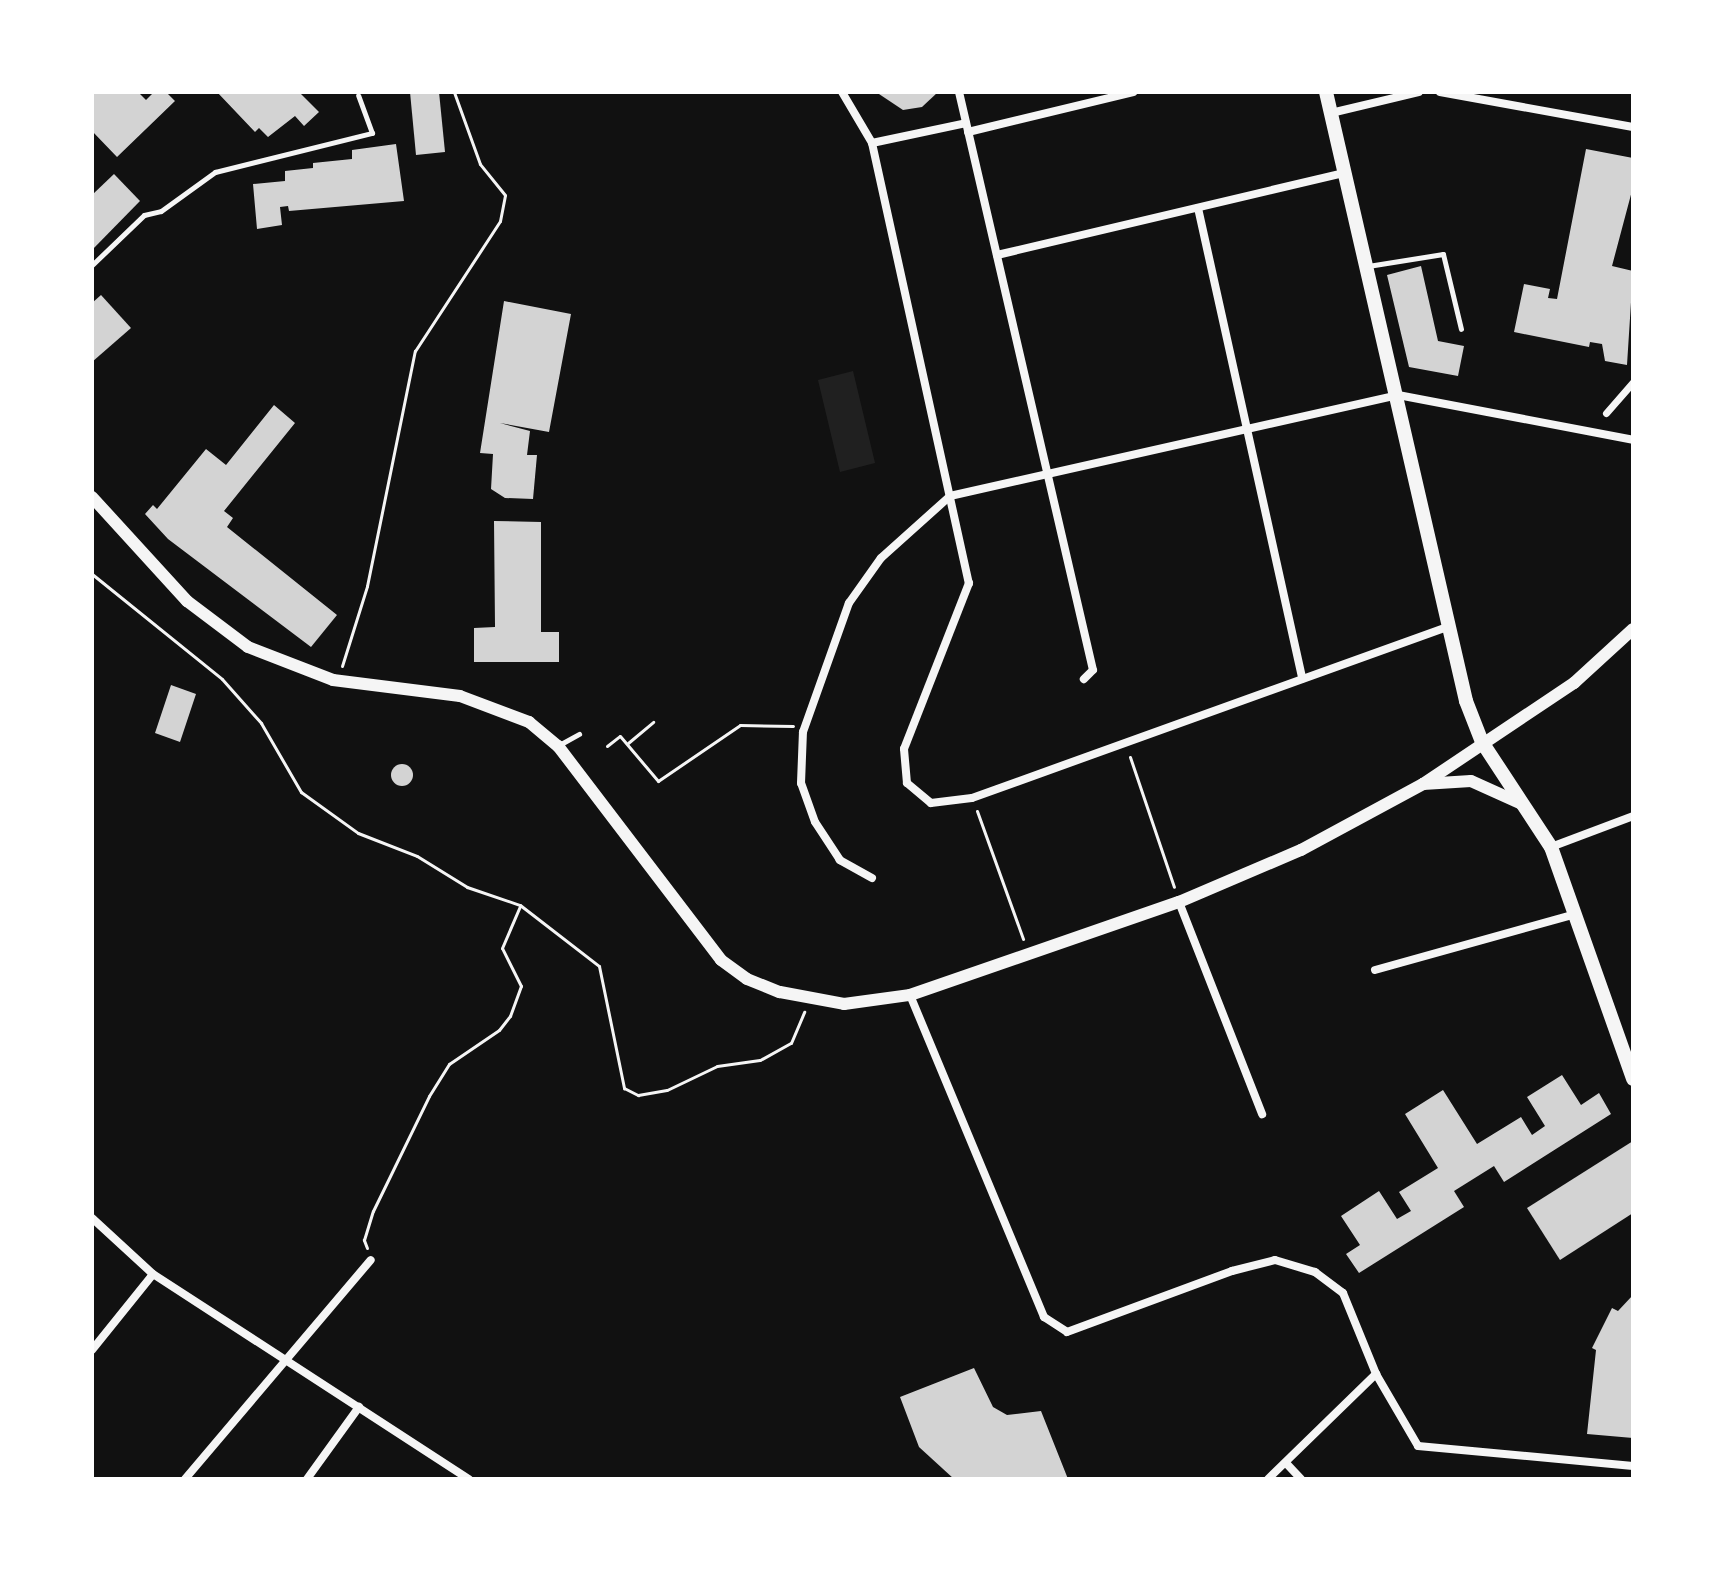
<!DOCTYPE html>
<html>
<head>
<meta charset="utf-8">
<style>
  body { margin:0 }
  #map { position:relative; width:1725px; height:1571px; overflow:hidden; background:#111; font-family:"Exo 2",sans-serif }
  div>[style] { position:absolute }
  .green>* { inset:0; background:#202020 }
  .building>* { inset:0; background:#d3d3d3 }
  .round { border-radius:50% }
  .path>* { height:3px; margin:-1.5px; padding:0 1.5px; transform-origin:1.5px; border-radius:1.5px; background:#f5f5f5 }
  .service>* { height:5px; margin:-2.5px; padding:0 2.5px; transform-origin:2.5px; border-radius:2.5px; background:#f5f5f5 }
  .pedestrian>* { height:7px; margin:-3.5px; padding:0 3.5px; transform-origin:3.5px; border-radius:3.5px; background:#f5f5f5 }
  .minor>* { height:8px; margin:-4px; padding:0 4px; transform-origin:4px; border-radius:4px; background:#f5f5f5 }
  .tertiary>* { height:12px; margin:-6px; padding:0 6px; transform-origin:6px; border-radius:6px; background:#f5f5f5 }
  .secondary>* { height:14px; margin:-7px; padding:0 7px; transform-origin:7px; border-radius:7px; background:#f5f5f5 }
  span { translate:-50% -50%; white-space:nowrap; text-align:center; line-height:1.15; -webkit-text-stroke:8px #fff; paint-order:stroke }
  .frame { position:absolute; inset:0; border:94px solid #fff; pointer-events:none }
</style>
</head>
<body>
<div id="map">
  <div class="green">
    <div style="clip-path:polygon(853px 371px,875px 463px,840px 472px,818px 380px)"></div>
  </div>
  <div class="building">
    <div style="clip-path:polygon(92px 92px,138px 92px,146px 100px,154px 92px,166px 92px,175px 101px,117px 157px,92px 131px)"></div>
    <div style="clip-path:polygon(217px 92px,299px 92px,319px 112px,304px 126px,295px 116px,268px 137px,259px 128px,255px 132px)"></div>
    <div style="clip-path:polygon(410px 92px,439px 92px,445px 152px,416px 155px)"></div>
    <div style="clip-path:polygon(876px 92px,938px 92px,922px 107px,903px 110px)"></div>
    <div style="clip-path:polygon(396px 144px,404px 201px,289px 211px,288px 206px,280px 207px,282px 225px,257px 229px,253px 184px,285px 181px,285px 171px,313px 168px,313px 163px,352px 159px,352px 150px)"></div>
    <div style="clip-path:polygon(1586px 149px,1633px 158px,1633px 187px,1612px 266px,1633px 271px,1627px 365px,1605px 361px,1602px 344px,1590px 342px,1589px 347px,1514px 332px,1524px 284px,1550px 289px,1548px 298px,1557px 299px)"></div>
    <div style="clip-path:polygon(114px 174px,140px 201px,92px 250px,92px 195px)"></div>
    <div style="clip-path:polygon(1421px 266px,1438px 341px,1464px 346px,1458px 376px,1409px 367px,1387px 275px)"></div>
    <div style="clip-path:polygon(101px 295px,131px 328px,92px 362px,92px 303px)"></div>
    <div style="clip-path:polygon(504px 301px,571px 314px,549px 432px,500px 423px,530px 431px,527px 455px,537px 455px,533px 499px,505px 498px,491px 489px,493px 454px,480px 453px)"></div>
    <div style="clip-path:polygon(274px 405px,295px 423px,224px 511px,233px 518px,227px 527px,337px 615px,311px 647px,168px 539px,145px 514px,153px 505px,157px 509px,206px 449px,226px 465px)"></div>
    <div style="clip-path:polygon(494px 521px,541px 522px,541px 632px,559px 632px,559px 662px,474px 662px,474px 628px,495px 627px)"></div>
    <div style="clip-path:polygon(171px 685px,196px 694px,180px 742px,155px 733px)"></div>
    <div class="round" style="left:391px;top:764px;width:22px;height:22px"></div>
    <div style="clip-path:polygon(1562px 1075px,1581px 1105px,1599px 1093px,1611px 1114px,1504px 1182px,1494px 1166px,1454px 1191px,1464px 1207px,1359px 1273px,1346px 1254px,1360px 1245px,1341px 1216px,1379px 1191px,1397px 1219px,1411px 1211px,1399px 1192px,1438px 1168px,1405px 1114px,1443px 1090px,1477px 1144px,1521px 1117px,1532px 1135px,1545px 1126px,1527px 1097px)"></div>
    <div style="clip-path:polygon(1633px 1141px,1633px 1213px,1560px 1260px,1527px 1208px)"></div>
    <div style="clip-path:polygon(1633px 1295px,1633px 1438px,1587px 1434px,1596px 1350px,1592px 1348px,1612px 1308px,1618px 1311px)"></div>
    <div style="clip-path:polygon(974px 1368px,993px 1407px,1007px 1415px,1041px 1411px,1068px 1479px,954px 1479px,919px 1447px,900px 1397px)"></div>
  </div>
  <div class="path">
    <div style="left:92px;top:574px;width:167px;rotate:38.9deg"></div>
    <div style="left:222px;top:679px;width:59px;rotate:48.4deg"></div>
    <div style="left:261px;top:723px;width:80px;rotate:59.9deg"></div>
    <div style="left:301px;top:792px;width:70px;rotate:35.7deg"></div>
    <div style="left:358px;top:833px;width:63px;rotate:21.3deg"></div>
    <div style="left:417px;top:856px;width:59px;rotate:31.8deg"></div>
    <div style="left:467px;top:887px;width:56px;rotate:18.8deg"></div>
    <div style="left:520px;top:905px;width:100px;rotate:37.7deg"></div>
    <div style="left:599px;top:966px;width:125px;rotate:78.4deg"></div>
    <div style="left:624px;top:1088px;width:16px;rotate:27deg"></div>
    <div style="left:638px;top:1095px;width:29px;rotate:-10deg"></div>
    <div style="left:667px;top:1090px;width:55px;rotate:-25.6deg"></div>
    <div style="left:717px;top:1066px;width:43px;rotate:-7.9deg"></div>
    <div style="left:760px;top:1060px;width:35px;rotate:-29deg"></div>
    <div style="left:791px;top:1043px;width:34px;rotate:-67deg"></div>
    <div style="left:342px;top:666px;width:84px;rotate:-72.6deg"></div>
    <div style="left:367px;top:586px;width:240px;rotate:-78.5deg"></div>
    <div style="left:415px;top:351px;width:155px;rotate:-56.8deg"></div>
    <div style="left:500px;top:221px;width:26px;rotate:-79deg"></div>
    <div style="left:505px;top:195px;width:40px;rotate:-129deg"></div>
    <div style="left:480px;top:164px;width:77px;rotate:-109.9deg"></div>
    <div style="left:628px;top:743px;width:33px;rotate:-40deg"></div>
    <div style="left:607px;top:746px;width:16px;rotate:-38deg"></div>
    <div style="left:620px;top:736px;width:59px;rotate:49.8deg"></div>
    <div style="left:658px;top:781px;width:99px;rotate:-34.3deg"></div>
    <div style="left:740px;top:725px;width:53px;rotate:1.1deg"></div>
    <div style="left:1130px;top:757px;width:137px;rotate:71.3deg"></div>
    <div style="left:977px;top:811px;width:136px;rotate:70.2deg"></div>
    <div style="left:367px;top:1248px;width:9px;rotate:-111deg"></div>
    <div style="left:364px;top:1240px;width:30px;rotate:-73deg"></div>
    <div style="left:373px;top:1211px;width:128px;rotate:-64deg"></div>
    <div style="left:429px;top:1096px;width:38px;rotate:-58deg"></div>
    <div style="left:449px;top:1064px;width:60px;rotate:-34.2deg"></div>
    <div style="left:499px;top:1030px;width:18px;rotate:-52deg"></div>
    <div style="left:510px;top:1016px;width:32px;rotate:-70deg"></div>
    <div style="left:521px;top:986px;width:42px;rotate:-116.6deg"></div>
    <div style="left:502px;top:948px;width:46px;rotate:-66.8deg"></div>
  </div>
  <div class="service">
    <div style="left:92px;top:265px;width:72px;rotate:-43.9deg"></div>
    <div style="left:144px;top:215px;width:17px;rotate:-13deg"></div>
    <div style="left:161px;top:211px;width:67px;rotate:-35.8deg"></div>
    <div style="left:215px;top:172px;width:162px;rotate:-14deg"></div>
    <div style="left:372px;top:133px;width:40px;rotate:-110.2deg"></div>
    <div style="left:1368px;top:266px;width:76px;rotate:-9.1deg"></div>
    <div style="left:1443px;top:254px;width:77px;rotate:76.5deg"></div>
    <div style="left:559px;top:745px;width:23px;rotate:-29deg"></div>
  </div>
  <div class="pedestrian">
    <div style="left:1606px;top:413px;width:41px;rotate:-48.9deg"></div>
  </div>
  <div class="minor">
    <div style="left:842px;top:92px;width:59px;rotate:59.5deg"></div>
    <div style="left:872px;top:143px;width:451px;rotate:77.6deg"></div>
    <div style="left:969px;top:583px;width:178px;rotate:111.4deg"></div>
    <div style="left:904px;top:749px;width:34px;rotate:85deg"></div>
    <div style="left:907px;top:783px;width:31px;rotate:40deg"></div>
    <div style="left:931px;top:803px;width:41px;rotate:-7deg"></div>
    <div style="left:972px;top:798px;width:508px;rotate:-19.79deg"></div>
    <div style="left:959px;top:92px;width:593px;rotate:76.95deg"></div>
    <div style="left:1093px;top:670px;width:13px;rotate:135deg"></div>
    <div style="left:1440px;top:92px;width:196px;rotate:10.3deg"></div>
    <div style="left:1331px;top:113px;width:90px;rotate:-13.4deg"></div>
    <div style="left:968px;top:132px;width:170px;rotate:-13.6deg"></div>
    <div style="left:872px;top:143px;width:96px;rotate:-12deg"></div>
    <div style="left:1198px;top:208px;width:482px;rotate:77.5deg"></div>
    <div style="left:997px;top:255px;width:358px;rotate:-13.3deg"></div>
    <div style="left:1551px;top:847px;width:88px;rotate:-20.7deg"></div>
    <div style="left:872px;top:878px;width:37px;rotate:-151deg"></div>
    <div style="left:840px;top:860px;width:45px;rotate:-123.3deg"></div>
    <div style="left:815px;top:822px;width:41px;rotate:-109.7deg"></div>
    <div style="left:801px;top:783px;width:51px;rotate:-87.8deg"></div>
    <div style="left:803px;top:732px;width:137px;rotate:-70.4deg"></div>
    <div style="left:849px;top:603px;width:55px;rotate:-54.6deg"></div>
    <div style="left:881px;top:558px;width:93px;rotate:-41.9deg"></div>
    <div style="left:950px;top:496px;width:459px;rotate:-12.7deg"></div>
    <div style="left:1398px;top:395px;width:239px;rotate:10.8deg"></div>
    <div style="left:1179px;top:902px;width:228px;rotate:68.6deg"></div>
    <div style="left:1375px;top:970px;width:208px;rotate:-15.6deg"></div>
    <div style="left:910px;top:995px;width:349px;rotate:67.4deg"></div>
    <div style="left:1044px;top:1317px;width:27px;rotate:33deg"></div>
    <div style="left:1067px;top:1332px;width:176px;rotate:-20.3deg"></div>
    <div style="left:1232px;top:1271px;width:44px;rotate:-14.3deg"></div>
    <div style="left:1275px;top:1260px;width:42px;rotate:16.7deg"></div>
    <div style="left:1315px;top:1272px;width:35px;rotate:37deg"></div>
    <div style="left:1343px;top:1293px;width:87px;rotate:67.8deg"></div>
    <div style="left:1376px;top:1374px;width:83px;rotate:59.7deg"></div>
    <div style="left:1418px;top:1446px;width:216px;rotate:5.3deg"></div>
    <div style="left:92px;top:1218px;width:83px;rotate:42.6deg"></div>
    <div style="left:153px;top:1274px;width:377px;rotate:33deg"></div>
    <div style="left:92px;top:1350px;width:97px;rotate:-51.2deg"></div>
    <div style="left:1286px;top:1463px;width:22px;rotate:47deg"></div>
    <div style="left:185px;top:1479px;width:287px;rotate:-49.7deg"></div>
    <div style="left:307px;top:1479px;width:89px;rotate:-54.2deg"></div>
    <div style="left:1268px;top:1479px;width:151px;rotate:-44.2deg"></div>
  </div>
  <div class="tertiary">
    <div style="left:92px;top:497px;width:141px;rotate:47.6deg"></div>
    <div style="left:187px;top:601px;width:76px;rotate:37deg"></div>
    <div style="left:248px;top:647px;width:91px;rotate:21.2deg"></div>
    <div style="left:333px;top:680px;width:128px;rotate:7.2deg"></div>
    <div style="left:460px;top:696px;width:74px;rotate:20.6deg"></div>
    <div style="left:529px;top:722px;width:38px;rotate:40deg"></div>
    <div style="left:558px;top:746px;width:269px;rotate:52.7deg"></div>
    <div style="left:721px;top:960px;width:32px;rotate:36deg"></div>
    <div style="left:747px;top:979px;width:35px;rotate:22deg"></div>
    <div style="left:780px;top:992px;width:65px;rotate:10.6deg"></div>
    <div style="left:844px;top:1004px;width:67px;rotate:-7.8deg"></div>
    <div style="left:910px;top:995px;width:285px;rotate:-19.1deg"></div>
    <div style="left:1179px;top:902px;width:133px;rotate:-23.1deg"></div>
    <div style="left:1301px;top:850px;width:139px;rotate:-28.4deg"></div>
    <div style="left:1423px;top:784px;width:182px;rotate:-33.8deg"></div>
    <div style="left:1574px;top:683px;width:80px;rotate:-42.5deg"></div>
    <div style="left:1423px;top:784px;width:48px;rotate:-3.6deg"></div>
    <div style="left:1471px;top:781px;width:56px;rotate:24.3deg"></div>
  </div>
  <div class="secondary">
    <div style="left:1326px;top:92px;width:625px;rotate:77.05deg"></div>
    <div style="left:1466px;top:701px;width:44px;rotate:68.7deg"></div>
    <div style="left:1482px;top:742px;width:126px;rotate:56.7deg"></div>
    <div style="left:1551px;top:847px;width:246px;rotate:70.5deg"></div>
  </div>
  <div class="frame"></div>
</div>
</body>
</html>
